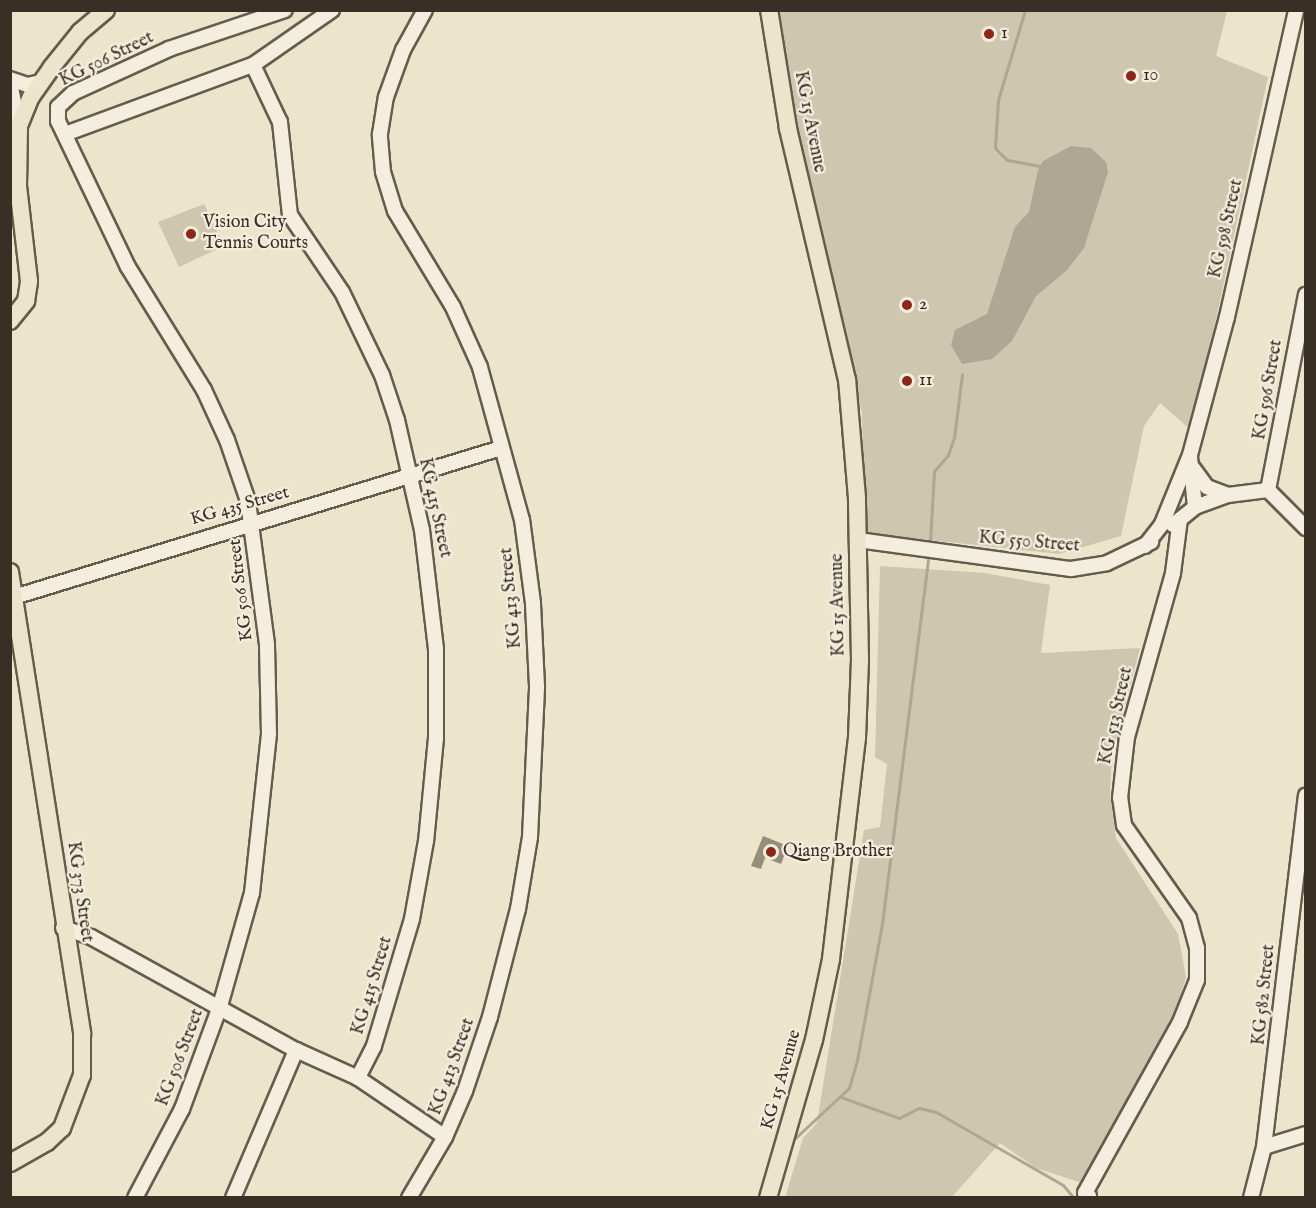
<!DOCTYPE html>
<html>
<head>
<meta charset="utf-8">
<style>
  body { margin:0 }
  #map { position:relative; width:1316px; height:1208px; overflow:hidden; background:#ede5cb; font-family:"IM FELL English",serif }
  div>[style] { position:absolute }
  .green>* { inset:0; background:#cec6af }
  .water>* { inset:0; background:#afa793 }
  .stream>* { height:3px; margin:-1.5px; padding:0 1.5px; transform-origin:1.5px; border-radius:1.5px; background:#afa793 }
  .building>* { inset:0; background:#968e7b }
  .roads { filter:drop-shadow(2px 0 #655c4e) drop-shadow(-2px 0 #655c4e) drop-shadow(0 2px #655c4e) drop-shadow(0 -2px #655c4e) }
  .minor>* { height:14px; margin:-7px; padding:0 7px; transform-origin:7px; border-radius:7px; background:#f3eedd }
  .major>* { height:16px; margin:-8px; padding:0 8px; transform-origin:8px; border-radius:8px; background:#ede5cb }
  .dots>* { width:16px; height:16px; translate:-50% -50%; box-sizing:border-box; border:3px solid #f3eedd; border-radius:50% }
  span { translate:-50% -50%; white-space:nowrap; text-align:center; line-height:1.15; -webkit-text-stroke:4.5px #f3eedd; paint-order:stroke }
  .poi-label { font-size:18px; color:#382f25 }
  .left { translate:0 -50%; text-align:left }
  .street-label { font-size:18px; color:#382f25 }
  .frame { position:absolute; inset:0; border:12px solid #382f25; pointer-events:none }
</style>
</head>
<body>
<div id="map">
  <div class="green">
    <div style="clip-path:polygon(778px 11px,1227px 11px,1216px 56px,1268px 77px,1192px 431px,1160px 403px,1144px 426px,1121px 536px,1059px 554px,864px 533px,862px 413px,794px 123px)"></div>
    <div style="clip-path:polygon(204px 204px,224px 246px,179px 267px,158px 222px)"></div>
    <div style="clip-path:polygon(880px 566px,985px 573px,1050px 585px,1041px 653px,1140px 648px,1112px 755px,1110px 793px,1116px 838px,1178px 934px,1186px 977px,1168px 1036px,1082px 1183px,1036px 1168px,1000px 1143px,952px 1197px,785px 1198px,803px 1138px,817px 1123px,864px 830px,880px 827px,887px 764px,875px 757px)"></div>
  </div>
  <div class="water">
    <div style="clip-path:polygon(1071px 146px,1091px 148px,1106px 162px,1108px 172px,1084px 248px,1067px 270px,1036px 296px,1012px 341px,992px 359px,962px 364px,951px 345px,955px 330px,987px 314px,1015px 227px,1029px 212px,1038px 170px,1043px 161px)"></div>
  </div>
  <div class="stream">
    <div style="left:1025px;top:10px;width:94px;rotate:106.7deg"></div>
    <div style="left:998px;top:100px;width:48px;rotate:93.6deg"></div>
    <div style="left:995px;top:148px;width:17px;rotate:45deg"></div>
    <div style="left:1007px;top:160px;width:34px;rotate:10deg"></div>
    <div style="left:930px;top:541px;width:70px;rotate:-86.7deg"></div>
    <div style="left:934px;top:471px;width:21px;rotate:-49deg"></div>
    <div style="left:948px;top:455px;width:18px;rotate:-71deg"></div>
    <div style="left:954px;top:438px;width:64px;rotate:-82.8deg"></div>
    <div style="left:841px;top:1097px;width:62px;rotate:19.9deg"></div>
    <div style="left:899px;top:1118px;width:22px;rotate:-27deg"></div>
    <div style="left:919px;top:1108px;width:17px;rotate:13deg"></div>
    <div style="left:936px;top:1112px;width:146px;rotate:29.9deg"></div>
    <div style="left:1063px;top:1185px;width:17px;rotate:50deg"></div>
    <div style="left:793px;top:1140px;width:76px;rotate:-42.9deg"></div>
    <div style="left:849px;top:1088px;width:29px;rotate:-74deg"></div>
    <div style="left:857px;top:1060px;width:138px;rotate:-79.6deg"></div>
    <div style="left:882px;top:924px;width:369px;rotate:-82.8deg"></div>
  </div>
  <div class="building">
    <div style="clip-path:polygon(763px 836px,788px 846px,781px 864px,765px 858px,761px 869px,751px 866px)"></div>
  </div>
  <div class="roads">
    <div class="minor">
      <div style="left:332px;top:10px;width:96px;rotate:145.2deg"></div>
      <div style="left:253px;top:65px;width:63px;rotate:64.7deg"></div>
      <div style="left:280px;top:122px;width:94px;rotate:83.9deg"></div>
      <div style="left:290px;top:215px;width:93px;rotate:56deg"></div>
      <div style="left:342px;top:292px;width:92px;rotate:64.3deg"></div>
      <div style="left:382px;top:375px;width:47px;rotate:71.6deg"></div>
      <div style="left:397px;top:420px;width:113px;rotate:77.2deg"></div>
      <div style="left:422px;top:530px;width:120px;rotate:83.3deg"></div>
      <div style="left:436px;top:649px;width:89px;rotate:90deg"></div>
      <div style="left:436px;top:738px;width:103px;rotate:95.5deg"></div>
      <div style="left:426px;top:841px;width:79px;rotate:100.2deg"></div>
      <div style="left:412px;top:919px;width:133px;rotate:106.7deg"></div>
      <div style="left:374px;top:1046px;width:36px;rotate:117deg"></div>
      <div style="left:10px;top:79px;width:18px;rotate:19deg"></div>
      <div style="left:27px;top:85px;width:14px;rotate:-12deg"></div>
      <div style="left:10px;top:83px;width:44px;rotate:78.2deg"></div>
      <div style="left:65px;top:134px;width:200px;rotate:-20.2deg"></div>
      <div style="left:1190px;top:457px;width:50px;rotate:84.3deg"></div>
      <div style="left:1193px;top:468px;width:24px;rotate:54deg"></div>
      <div style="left:1207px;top:487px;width:22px;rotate:21deg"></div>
      <div style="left:1268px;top:490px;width:199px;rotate:-79deg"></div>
      <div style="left:1173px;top:525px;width:28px;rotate:-39deg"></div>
      <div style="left:1195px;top:507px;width:35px;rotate:-20deg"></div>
      <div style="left:1228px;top:495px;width:40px;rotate:-7.1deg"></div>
      <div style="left:1268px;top:490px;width:54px;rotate:45deg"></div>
      <div style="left:858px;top:540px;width:215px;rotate:7.8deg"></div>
      <div style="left:1071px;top:569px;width:36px;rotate:-9deg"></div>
      <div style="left:1107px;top:563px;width:49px;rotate:-25.5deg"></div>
      <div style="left:1145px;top:546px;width:28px;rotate:-52deg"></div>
      <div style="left:1162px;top:524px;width:74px;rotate:-67.9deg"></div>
      <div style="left:1190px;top:455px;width:143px;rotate:-75deg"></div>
      <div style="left:1227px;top:317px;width:315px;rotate:-77.3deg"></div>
      <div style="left:14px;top:597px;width:509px;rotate:-17.01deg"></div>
      <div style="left:63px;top:928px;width:29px;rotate:18deg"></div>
      <div style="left:91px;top:937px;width:234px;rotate:28.9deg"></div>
      <div style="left:296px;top:1050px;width:68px;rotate:24.3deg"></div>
      <div style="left:358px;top:1078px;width:105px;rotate:34.1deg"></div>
      <div style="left:1264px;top:1147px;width:44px;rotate:-17.2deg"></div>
      <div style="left:1089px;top:1196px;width:5px;rotate:-143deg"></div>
      <div style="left:1085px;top:1193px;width:196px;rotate:-60.9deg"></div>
      <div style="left:1180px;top:1022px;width:45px;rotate:-68deg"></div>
      <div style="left:1197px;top:980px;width:32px;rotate:-90deg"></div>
      <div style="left:1197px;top:948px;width:31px;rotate:-105deg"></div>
      <div style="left:1189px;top:918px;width:113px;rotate:-125deg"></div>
      <div style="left:1124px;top:825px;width:27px;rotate:-98deg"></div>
      <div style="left:1120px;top:798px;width:61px;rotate:-83.5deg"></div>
      <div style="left:1127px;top:737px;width:170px;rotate:-74.3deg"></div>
      <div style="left:1173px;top:573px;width:54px;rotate:-82.6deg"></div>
      <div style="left:135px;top:1198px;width:101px;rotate:-62.2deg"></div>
      <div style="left:182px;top:1109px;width:110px;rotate:-69.7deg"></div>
      <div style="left:220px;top:1006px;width:117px;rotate:-74.2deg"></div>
      <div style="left:252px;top:893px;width:160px;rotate:-83.9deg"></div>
      <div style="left:269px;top:734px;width:90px;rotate:-91.3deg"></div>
      <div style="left:267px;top:644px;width:144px;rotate:-97.6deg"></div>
      <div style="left:248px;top:501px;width:65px;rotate:-109deg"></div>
      <div style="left:227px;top:440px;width:55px;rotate:-114.7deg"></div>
      <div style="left:204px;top:390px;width:145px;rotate:-121.7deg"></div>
      <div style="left:128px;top:267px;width:162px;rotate:-115.6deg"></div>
      <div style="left:58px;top:121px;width:14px;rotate:-90deg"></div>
      <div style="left:58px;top:107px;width:21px;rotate:-43deg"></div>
      <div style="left:73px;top:93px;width:106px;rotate:-24.6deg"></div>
      <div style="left:169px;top:49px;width:122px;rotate:-18.6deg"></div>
      <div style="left:233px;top:1198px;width:161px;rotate:-66.9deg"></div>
      <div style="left:409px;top:1198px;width:71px;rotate:-59.5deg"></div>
      <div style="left:445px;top:1137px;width:50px;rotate:-66.5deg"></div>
      <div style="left:465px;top:1091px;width:78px;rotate:-71.3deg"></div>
      <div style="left:490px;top:1017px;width:112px;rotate:-75.5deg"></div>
      <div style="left:518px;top:909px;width:73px;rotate:-80.5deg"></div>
      <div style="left:530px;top:837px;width:151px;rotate:-87.3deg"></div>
      <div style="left:537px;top:686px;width:83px;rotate:-92.8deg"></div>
      <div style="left:533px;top:603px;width:84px;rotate:-97.5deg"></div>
      <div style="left:522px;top:520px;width:159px;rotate:-105.4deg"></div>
      <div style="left:480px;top:367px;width:66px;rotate:-114.2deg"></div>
      <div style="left:453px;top:307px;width:112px;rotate:-121.1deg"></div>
      <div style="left:395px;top:211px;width:41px;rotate:-107.1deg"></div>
      <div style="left:383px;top:172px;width:38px;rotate:-95deg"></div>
      <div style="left:380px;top:134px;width:37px;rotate:-81deg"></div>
      <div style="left:386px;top:97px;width:50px;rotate:-70.1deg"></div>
      <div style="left:403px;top:50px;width:46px;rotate:-61.2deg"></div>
      <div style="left:1251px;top:1198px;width:53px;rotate:-75.7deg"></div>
      <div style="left:1264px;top:1147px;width:354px;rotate:-83.2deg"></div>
    </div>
    <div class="major">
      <div style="left:10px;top:321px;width:26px;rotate:-51deg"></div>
      <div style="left:26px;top:301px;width:20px;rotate:-81deg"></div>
      <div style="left:29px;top:281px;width:96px;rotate:-96.6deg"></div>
      <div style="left:18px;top:186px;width:60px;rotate:-89deg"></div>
      <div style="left:19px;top:126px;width:31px;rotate:-68deg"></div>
      <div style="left:31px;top:97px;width:35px;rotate:-55deg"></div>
      <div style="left:51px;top:68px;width:46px;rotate:-51.1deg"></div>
      <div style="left:80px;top:32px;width:34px;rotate:-40deg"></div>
      <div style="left:10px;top:572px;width:468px;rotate:81.1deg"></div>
      <div style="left:82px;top:1034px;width:41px;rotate:90deg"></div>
      <div style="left:82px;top:1075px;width:57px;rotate:110.7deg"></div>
      <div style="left:62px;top:1128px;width:21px;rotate:137deg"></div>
      <div style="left:47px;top:1142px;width:43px;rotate:150.4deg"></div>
      <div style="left:768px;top:1198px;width:165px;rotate:-73.8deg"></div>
      <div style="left:814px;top:1040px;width:83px;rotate:-78.1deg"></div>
      <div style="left:831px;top:959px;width:223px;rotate:-83.3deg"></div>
      <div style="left:857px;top:738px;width:79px;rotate:-87.8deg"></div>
      <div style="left:860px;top:659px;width:161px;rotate:-91.1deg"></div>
      <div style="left:857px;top:498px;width:118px;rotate:-94.8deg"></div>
      <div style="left:847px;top:380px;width:259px;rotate:-103.2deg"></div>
      <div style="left:788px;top:128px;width:120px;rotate:-99.1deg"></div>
    </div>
  </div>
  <div class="dots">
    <div style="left:989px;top:34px;background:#8f2418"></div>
    <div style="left:1131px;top:76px;background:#8f2418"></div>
    <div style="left:191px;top:234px;background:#8f2418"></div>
    <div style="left:907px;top:305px;background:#8f2418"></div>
    <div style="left:907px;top:381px;background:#8f2418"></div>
    <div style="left:771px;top:852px;background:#8f2418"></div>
  </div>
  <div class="poi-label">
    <span class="left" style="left:1001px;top:34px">1</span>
    <span class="left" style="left:1143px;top:76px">10</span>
    <span class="left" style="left:203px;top:234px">Vision City<br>Tennis Courts</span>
    <span class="left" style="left:919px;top:305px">2</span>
    <span class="left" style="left:919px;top:381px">11</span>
    <span class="left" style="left:783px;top:852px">Qiang Brother</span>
  </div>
  <div class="street-label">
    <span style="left:107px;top:60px;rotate:-26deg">KG 506 Street</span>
    <span style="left:809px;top:122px;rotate:79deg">KG 15 Avenue</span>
    <span style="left:1227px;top:229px;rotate:-77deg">KG 598 Street</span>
    <span style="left:1269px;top:390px;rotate:-80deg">KG 596 Street</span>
    <span style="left:240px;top:507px;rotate:-16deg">KG 435 Street</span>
    <span style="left:434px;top:508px;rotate:78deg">KG 415 Street</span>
    <span style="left:1029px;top:543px;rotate:5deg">KG 550 Street</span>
    <span style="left:242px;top:590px;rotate:-97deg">KG 506 Street</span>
    <span style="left:512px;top:598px;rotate:-95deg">KG 413 Street</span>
    <span style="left:839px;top:605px;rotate:-91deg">KG 15 Avenue</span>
    <span style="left:1117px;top:716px;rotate:-77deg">KG 513 Street</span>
    <span style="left:79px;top:892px;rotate:82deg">KG 373 Street</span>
    <span style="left:373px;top:986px;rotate:-73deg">KG 415 Street</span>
    <span style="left:1265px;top:995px;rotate:-84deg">KG 582 Street</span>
    <span style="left:181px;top:1058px;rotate:-69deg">KG 506 Street</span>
    <span style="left:453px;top:1067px;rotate:-70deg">KG 413 Street</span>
    <span style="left:782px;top:1080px;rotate:-74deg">KG 15 Avenue</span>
  </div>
  <div class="frame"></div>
</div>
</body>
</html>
